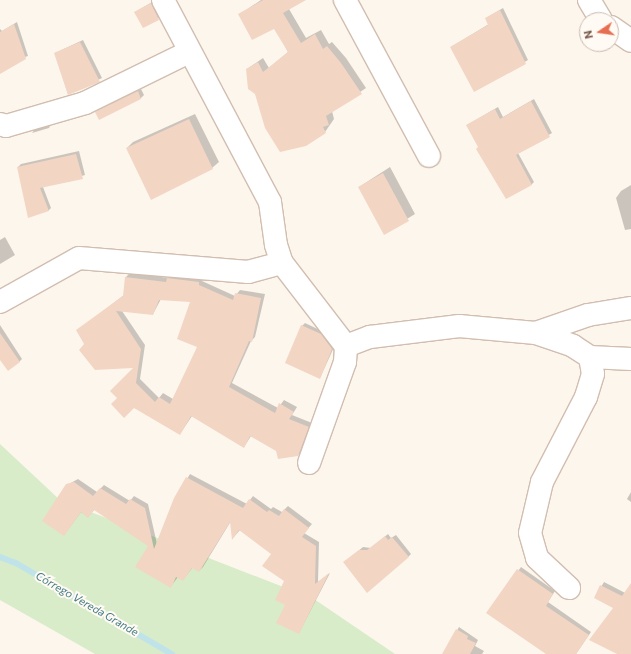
<!DOCTYPE html>
<html>
<head>
<meta charset="utf-8">
<style>
  body { margin:0 }
  #map { position:relative; width:631px; height:654px; overflow:hidden; background:#fdf6ec; font-family:Commissioner,sans-serif }
  div>[style] { position:absolute }
  .green>* { inset:0; background:#d8ecc9 }
  .shadow>* { inset:0; background:#0003 }
  .stream>* { height:6px; margin:-3px; padding:0 3px; transform-origin:3px; border-radius:3px; background:#bfe3e8 }
  .building>* { inset:0; background:#f3d5c3 }
  .roads { filter:drop-shadow(1px 0 #d1beb0) drop-shadow(-1px 0 #d1beb0) drop-shadow(0 1px #d1beb0) drop-shadow(0 -1px #d1beb0) }
  .minor>* { height:22px; margin:-11px; padding:0 11px; transform-origin:11px; border-radius:11px; background:#fff }
  span { translate:-50% -50%; white-space:nowrap; text-align:center; line-height:1.15; -webkit-text-stroke:4px #fffaf3; paint-order:stroke }
  .water-label { font-size:11px; color:#437c86; font-style:italic }
  .north { position:absolute; left:579px; top:12px; width:40px; height:40px; box-sizing:border-box; background:#fffaf3; border:1px solid #cabbb1; border-radius:50%; rotate:257deg; font-size:11px; font-weight:700; line-height:16px; text-align:center; color:#7a5c4d }
  .north::after { content:''; display:block; margin:auto; width:14px; height:18px; background:#e76f51; clip-path:polygon(50% 0,100% 100%,50% 72%,0 100%) }
</style>
</head>
<body>
<div id="map">
  <div class="green">
    <div style="clip-path:polygon(0 444px,60px 500px,314px 599px,395px 654px,95px 654px,0 600px)"></div>
  </div>
  <div class="shadow">
    <div style="clip-path:polygon(261px 0,301px 0,289px 9px,306px 38px,321px 30px,329px 44px,332px 42px,346px 58px,366px 88px,332px 111px,334px 119px,325px 132px,256px 94px,247px 69px,263px 58px,269px 68px,288px 52px,275px 27px,240px 14px)"></div>
    <div style="clip-path:polygon(154px 1px,162px 16px,143px 27px,135px 12px)"></div>
    <div style="clip-path:polygon(503px 8px,528px 60px,475px 91px,451px 47px,489px 24px,486px 18px)"></div>
    <div style="clip-path:polygon(17px 22px,28px 56px,0 65px,0 29px,2px 31px)"></div>
    <div style="clip-path:polygon(83px 40px,102px 78px,68px 94px,55px 53px)"></div>
    <div style="clip-path:polygon(141px 89px,144px 95px,141px 98px,99px 118px,96px 112px,99px 110px)"></div>
    <div style="clip-path:polygon(534px 99px,552px 133px,518px 153px,534px 182px,531px 185px,479px 147px,467px 125px,498px 107px,503px 117px)"></div>
    <div style="clip-path:polygon(195px 114px,219px 162px,212px 168px,127px 148px,133px 142px)"></div>
    <div style="clip-path:polygon(51px 124px,49px 128px,32px 133px,35px 129px)"></div>
    <div style="clip-path:polygon(79px 151px,85px 175px,43px 187px,51px 208px,48px 211px,18px 167px,21px 164px)"></div>
    <div style="clip-path:polygon(390px 167px,415px 214px,384px 233px,359px 187px)"></div>
    <div style="clip-path:polygon(631px 185px,631px 229px,625px 230px,616px 198px,621px 191px)"></div>
    <div style="clip-path:polygon(5px 237px,15px 255px,0 264px,0 240px)"></div>
    <div style="clip-path:polygon(evenodd,130px 273px,169px 278px,172px 274px,203px 279px,202px 281px,235px 296px,240px 290px,265px 294px,255px 337px,251px 341px,232px 383px,278px 408px,284px 400px,297px 407px,292px 415px,312px 423px,302px 451px,298px 455px,277px 450px,251px 436px,244px 447px,192px 416px,180px 434px,118px 398px,135px 367px,85px 345px,78px 330px,124px 295px,126px 277px,130px 273px,161px 299px,191px 301px,199px 346px,173px 399px,163px 393px,159px 398px,140px 379px,145px 345px,122px 311px,153px 314px,161px 299px)"></div>
    <div style="clip-path:polygon(305px 323px,324px 332px,335px 345px,320px 378px,302px 326px)"></div>
    <div style="clip-path:polygon(0 325px,22px 359px,19px 362px,0 360px)"></div>
    <div style="clip-path:polygon(190px 474px,247px 504px,253px 496px,271px 509px,273px 507px,282px 512px,288px 506px,312px 524px,304px 533px,319px 542px,318px 582px,330px 573px,299px 633px,287px 604px,285px 580px,272px 554px,240px 530px,233px 538px,231px 521px,203px 567px,199px 571px,193px 567px,183px 580px,178px 577px,171px 586px,149px 546px,95px 509px,88px 517px,81px 512px,64px 535px,67px 485px,78px 479px,97px 492px,104px 485px,130px 501px,134px 496px,148px 504px,157px 544px,175px 499px)"></div>
    <div style="clip-path:polygon(631px 492px,631px 502px,627px 499px)"></div>
    <div style="clip-path:polygon(388px 534px,391px 538px,396px 535px,411px 554px,408px 557px,347px 560px,363px 547px,371px 548px)"></div>
    <div style="clip-path:polygon(521px 567px,555px 591px,548px 602px,591px 632px,576px 654px,547px 654px,488px 613px)"></div>
    <div style="clip-path:polygon(604px 582px,631px 596px,631px 654px,619px 654px,615px 607px,595px 597px)"></div>
    <div style="clip-path:polygon(459px 627px,478px 640px,475px 646px,484px 651px,482px 654px,444px 654px)"></div>
  </div>
  <div class="stream">
    <div style="left:0;top:557px;width:17px;rotate:21deg"></div>
    <div style="left:16px;top:563px;width:181px;rotate:30.3deg"></div>
  </div>
  <div class="building">
    <div style="clip-path:polygon(263px 0,306px 0,283px 13px,301px 43px,315px 34px,323px 49px,327px 46px,341px 63px,362px 94px,326px 116px,329px 125px,323px 127px,326px 133px,306px 146px,280px 152px,265px 128px,255px 94px,248px 89px,246px 69px,258px 62px,263px 72px,288px 52px,274px 29px,252px 40px,238px 14px)"></div>
    <div style="clip-path:polygon(151px 3px,159px 20px,143px 28px,134px 12px)"></div>
    <div style="clip-path:polygon(500px 10px,526px 64px,474px 92px,450px 47px,488px 25px,485px 18px)"></div>
    <div style="clip-path:polygon(14px 24px,26px 59px,0 74px,0 32px)"></div>
    <div style="clip-path:polygon(80px 42px,100px 82px,68px 95px,54px 53px)"></div>
    <div style="clip-path:polygon(138px 91px,141px 99px,99px 120px,95px 112px)"></div>
    <div style="clip-path:polygon(531px 101px,550px 137px,516px 155px,532px 185px,506px 199px,476px 149px,478px 147px,466px 125px,495px 109px,500px 119px)"></div>
    <div style="clip-path:polygon(189px 119px,213px 169px,151px 200px,126px 148px)"></div>
    <div style="clip-path:polygon(76px 154px,83px 179px,40px 188px,49px 211px,28px 218px,17px 167px)"></div>
    <div style="clip-path:polygon(383px 173px,409px 221px,384px 235px,358px 187px)"></div>
    <div style="clip-path:polygon(evenodd,125px 277px,166px 282px,167px 278px,199px 282px,199px 285px,233px 300px,235px 293px,261px 298px,252px 342px,249px 341px,229px 387px,275px 413px,279px 403px,294px 412px,289px 419px,309px 427px,298px 456px,278px 459px,276px 451px,250px 436px,244px 448px,191px 416px,180px 435px,134px 408px,124px 418px,111px 404px,117px 398px,110px 391px,133px 368px,95px 370px,79px 350px,84px 344px,76px 330px,123px 296px,125px 277px,159px 300px,190px 302px,177px 339px,197px 347px,170px 404px,159px 397px,155px 402px,136px 383px,141px 349px,116px 311px,153px 315px,159px 300px)"></div>
    <div style="clip-path:polygon(301px 325px,321px 334px,332px 349px,320px 379px,285px 363px)"></div>
    <div style="clip-path:polygon(0 333px,20px 362px,8px 371px,0 360px)"></div>
    <div style="clip-path:polygon(186px 477px,243px 508px,249px 499px,267px 512px,269px 510px,279px 516px,284px 509px,309px 528px,302px 537px,316px 546px,315px 584px,329px 573px,299px 634px,276px 623px,285px 605px,275px 600px,284px 581px,262px 566px,271px 554px,239px 530px,232px 540px,230px 522px,199px 572px,192px 568px,183px 581px,176px 577px,171px 588px,135px 567px,148px 546px,94px 510px,88px 518px,81px 512px,64px 536px,42px 521px,66px 484px,74px 482px,93px 496px,100px 488px,126px 504px,130px 499px,145px 508px,154px 549px,174px 498px)"></div>
    <div style="clip-path:polygon(385px 536px,388px 540px,392px 537px,409px 557px,367px 593px,343px 562px,359px 550px,367px 550px)"></div>
    <div style="clip-path:polygon(517px 569px,553px 594px,546px 606px,589px 635px,576px 654px,546px 654px,486px 613px)"></div>
    <div style="clip-path:polygon(631px 583px,631px 654px,617px 654px,589px 640px,613px 608px,594px 598px,600px 585px,622px 596px)"></div>
    <div style="clip-path:polygon(456px 629px,468px 636px,467px 639px,476px 643px,470px 654px,442px 654px)"></div>
  </div>
  <div class="roads">
    <div class="minor">
      <div style="left:163px;top:0;width:229px;rotate:62.1deg"></div>
      <div style="left:270px;top:202px;width:43px;rotate:82.1deg"></div>
      <div style="left:276px;top:245px;width:19px;rotate:72deg"></div>
      <div style="left:282px;top:263px;width:105px;rotate:52.4deg"></div>
      <div style="left:346px;top:346px;width:26px;rotate:-21deg"></div>
      <div style="left:370px;top:337px;width:90px;rotate:-7deg"></div>
      <div style="left:459px;top:326px;width:77px;rotate:5.2deg"></div>
      <div style="left:536px;top:333px;width:55px;rotate:-19.1deg"></div>
      <div style="left:588px;top:315px;width:44px;rotate:-9.2deg"></div>
      <div style="left:345px;top:0;width:177px;rotate:61.7deg"></div>
      <div style="left:589px;top:0;width:23px;rotate:59deg"></div>
      <div style="left:611px;top:27px;width:24px;rotate:35deg"></div>
      <div style="left:0;top:124px;width:6px;rotate:18deg"></div>
      <div style="left:6px;top:126px;width:82px;rotate:-16.2deg"></div>
      <div style="left:85px;top:103px;width:116px;rotate:-26.1deg"></div>
      <div style="left:0;top:302px;width:90px;rotate:-29.1deg"></div>
      <div style="left:79px;top:258px;width:170px;rotate:4.7deg"></div>
      <div style="left:248px;top:272px;width:35px;rotate:-15deg"></div>
      <div style="left:536px;top:333px;width:39px;rotate:19deg"></div>
      <div style="left:573px;top:346px;width:20px;rotate:33deg"></div>
      <div style="left:590px;top:357px;width:17px;rotate:80deg"></div>
      <div style="left:593px;top:374px;width:24px;rotate:107deg"></div>
      <div style="left:586px;top:397px;width:96px;rotate:117.4deg"></div>
      <div style="left:542px;top:482px;width:52px;rotate:103.2deg"></div>
      <div style="left:530px;top:533px;width:26px;rotate:74deg"></div>
      <div style="left:537px;top:558px;width:44px;rotate:43.2deg"></div>
      <div style="left:590px;top:357px;width:41px;rotate:2.8deg"></div>
      <div style="left:309px;top:463px;width:107px;rotate:-70.4deg"></div>
      <div style="left:345px;top:362px;width:16px;rotate:-86deg"></div>
    </div>
  </div>
  <div class="water-label">
    <span style="left:87px;top:604px;rotate:30deg">Córrego Vereda Grande</span>
  </div>
  <div class="north">N</div>
</div>
</body>
</html>
